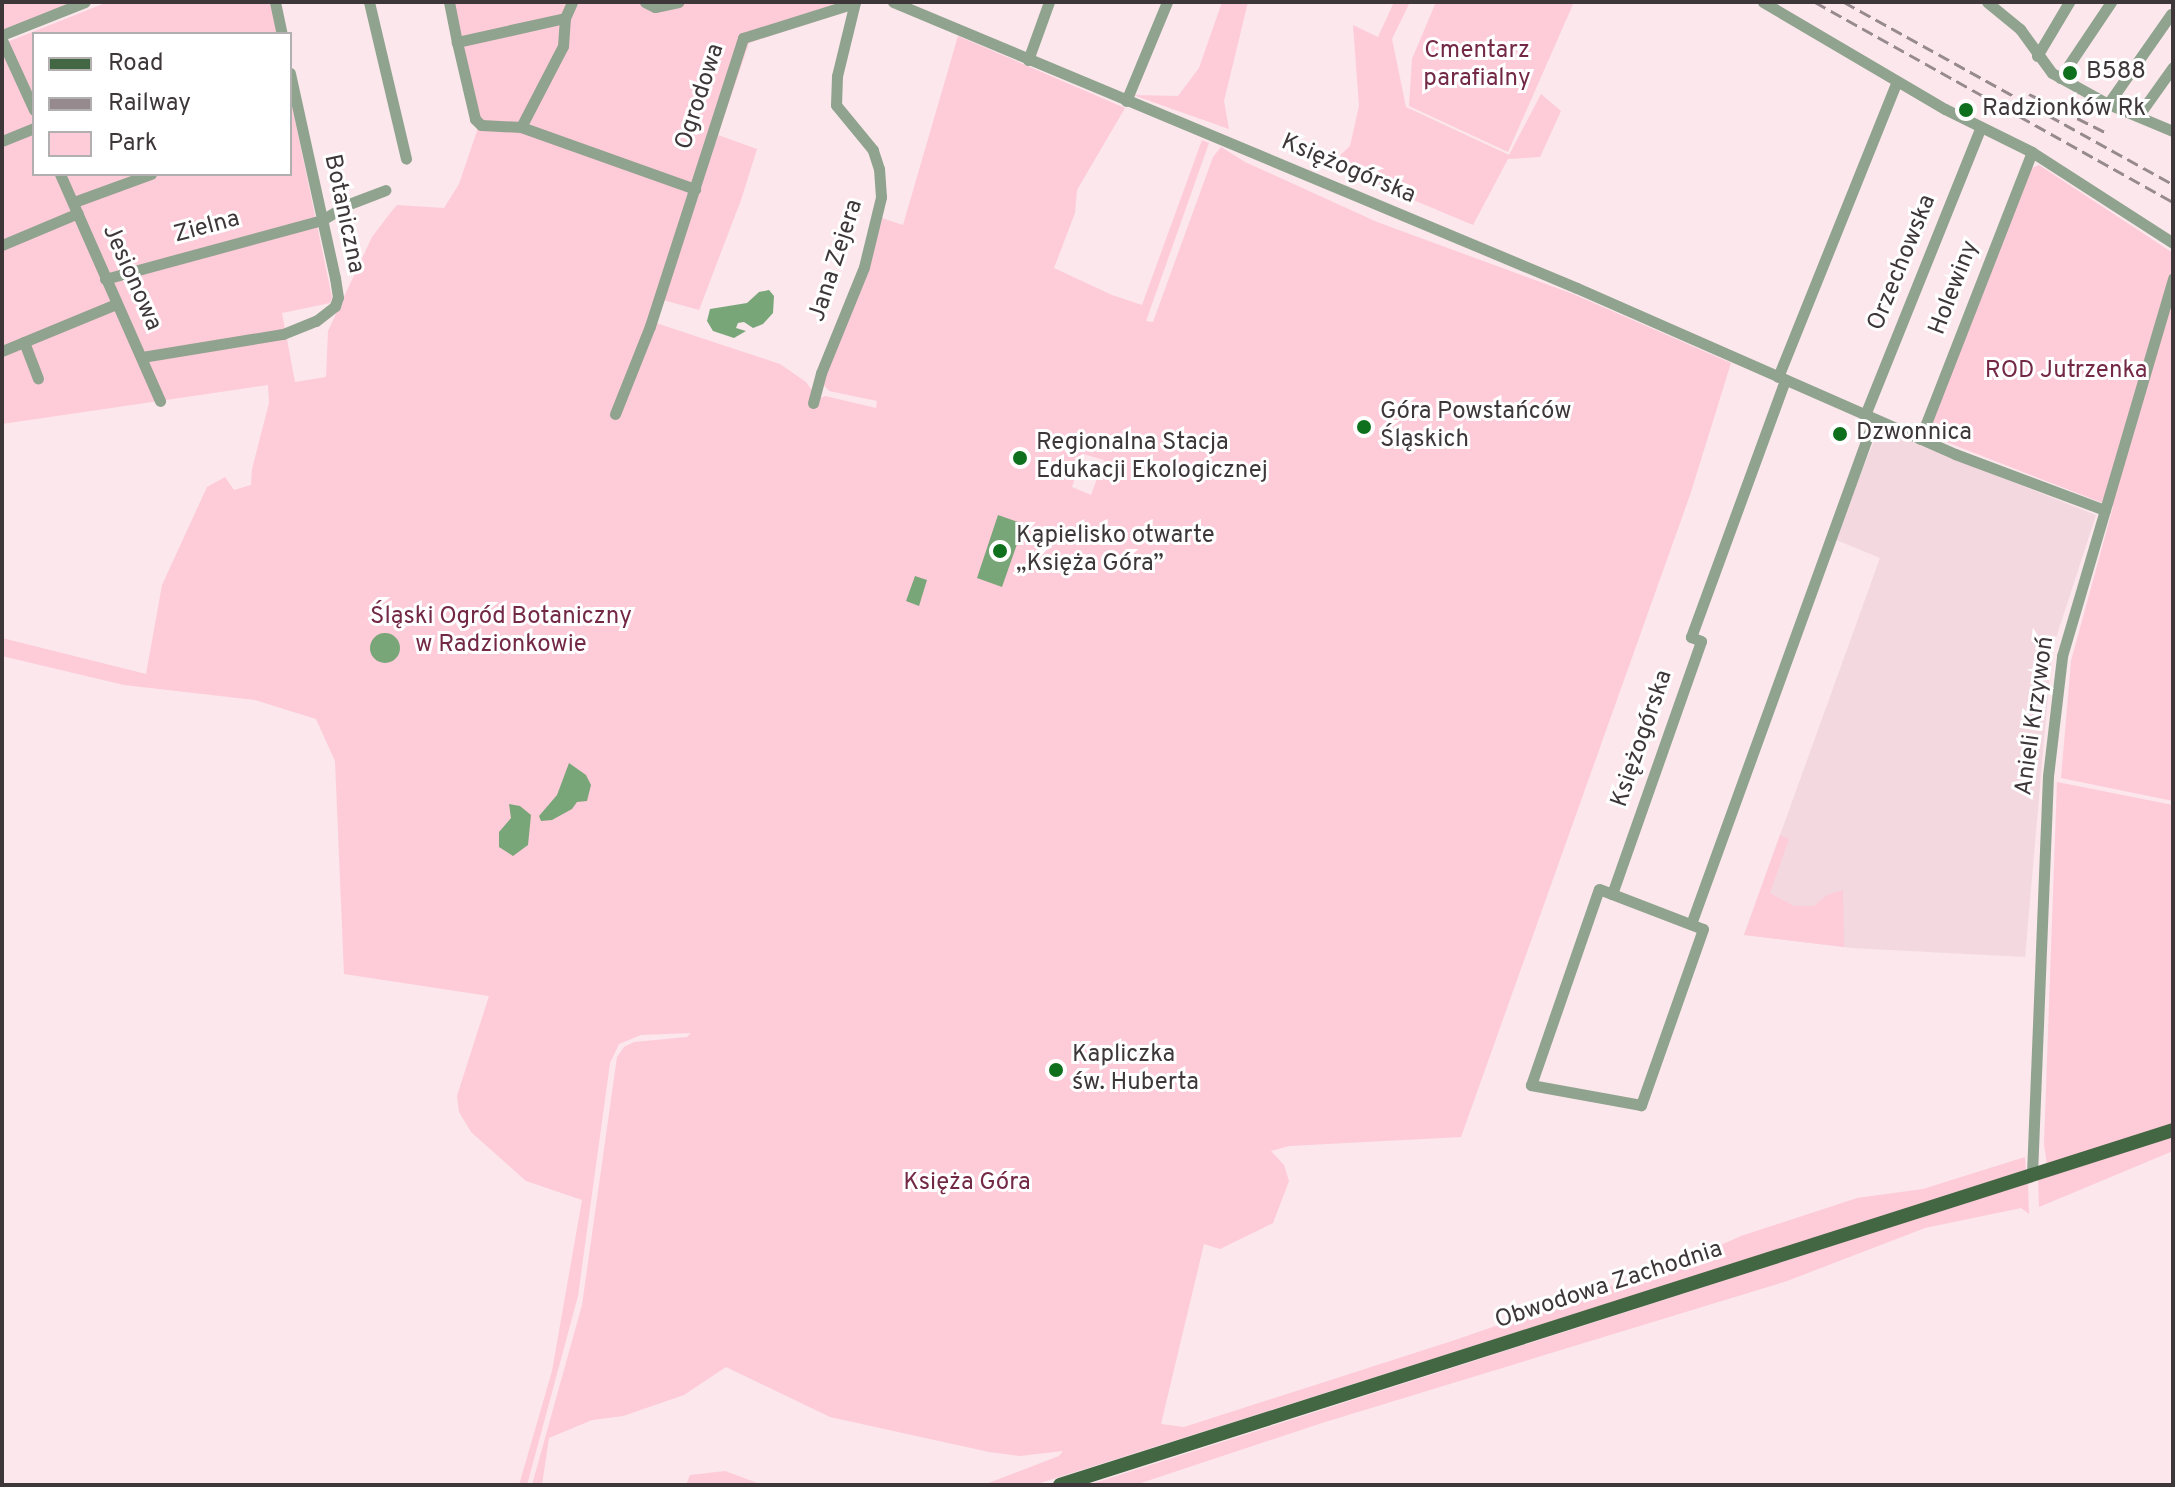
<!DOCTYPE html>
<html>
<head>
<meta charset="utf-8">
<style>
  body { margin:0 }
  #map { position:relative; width:2175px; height:1487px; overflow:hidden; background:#fbe7ec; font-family:Overpass,sans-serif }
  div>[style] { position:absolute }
  .built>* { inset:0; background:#f3d8e0 }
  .green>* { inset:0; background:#fecbd9 }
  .water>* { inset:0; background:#79a679 }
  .round { border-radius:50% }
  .minor>* { height:11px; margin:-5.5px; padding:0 5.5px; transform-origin:5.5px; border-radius:5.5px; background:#90a38f }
  .major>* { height:14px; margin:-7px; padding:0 7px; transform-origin:7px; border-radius:7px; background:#436643 }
  .rail>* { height:3px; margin-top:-1.5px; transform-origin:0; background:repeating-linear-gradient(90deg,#978a8e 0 12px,transparent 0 18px) }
  .dots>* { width:22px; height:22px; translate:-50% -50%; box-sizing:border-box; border:4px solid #fff; border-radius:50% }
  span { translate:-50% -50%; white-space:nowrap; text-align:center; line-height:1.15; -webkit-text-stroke:6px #fff; paint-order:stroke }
  .park-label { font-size:24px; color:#732845 }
  .poi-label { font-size:24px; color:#3e3739 }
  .left { translate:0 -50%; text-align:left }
  .street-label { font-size:24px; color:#3e3739 }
  .frame { position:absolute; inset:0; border:4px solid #3e3739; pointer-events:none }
  .legend { position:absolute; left:32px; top:32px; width:260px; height:144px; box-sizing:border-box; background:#fff; border:2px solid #b2afb0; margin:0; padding:10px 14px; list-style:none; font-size:24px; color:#3e3739 }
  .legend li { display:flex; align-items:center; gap:16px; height:40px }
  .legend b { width:40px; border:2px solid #b2afb0 }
</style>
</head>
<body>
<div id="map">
  <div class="built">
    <div style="clip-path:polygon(1879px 429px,2096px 515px,2052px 650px,2025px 957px,1852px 948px,1744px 935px,1880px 558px,1834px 539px)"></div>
  </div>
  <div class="green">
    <div style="clip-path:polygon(2px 2px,73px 2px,2px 30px)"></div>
    <div style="clip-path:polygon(evenodd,108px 2px,271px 2px,277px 34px,34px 34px,34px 174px,290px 174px,290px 96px,332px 297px,330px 303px,282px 313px,295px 382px,326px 377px,328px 331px,372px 237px,391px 212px,397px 205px,444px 208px,459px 184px,477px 131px,478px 115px,454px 2px,851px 2px,850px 10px,749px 43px,718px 135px,757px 149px,741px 200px,699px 310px,663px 300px,656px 323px,780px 364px,806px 382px,818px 399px,825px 396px,876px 408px,877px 401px,829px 391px,823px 384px,864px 276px,882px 218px,903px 225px,958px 36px,1125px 108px,1077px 190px,1075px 213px,1054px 268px,1112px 295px,1142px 305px,1202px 140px,1209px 143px,1146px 321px,1153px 322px,1213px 157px,1221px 147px,1245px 162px,1377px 222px,1573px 294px,1731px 363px,1690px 495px,1461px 1137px,1289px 1146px,1271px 1151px,1284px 1165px,1289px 1181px,1273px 1223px,1220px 1249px,1204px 1244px,1161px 1424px,1184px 1427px,1455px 1340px,1687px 1260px,1741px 1236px,1857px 1198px,1923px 1189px,2025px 1157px,2026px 1171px,1034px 1485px,983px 1485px,1059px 1456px,1063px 1451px,1020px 1456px,989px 1452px,830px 1417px,726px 1367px,684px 1395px,623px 1416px,592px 1420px,549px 1438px,542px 1485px,532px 1485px,582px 1305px,617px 1057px,624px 1047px,634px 1042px,687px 1037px,691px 1033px,641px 1035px,619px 1044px,610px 1063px,578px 1296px,527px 1485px,519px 1485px,552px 1371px,582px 1200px,526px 1181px,471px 1132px,459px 1112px,457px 1096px,489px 996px,344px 974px,335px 761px,316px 719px,255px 700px,124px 685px,2px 656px,2px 638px,146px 674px,162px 585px,207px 487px,225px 477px,234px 490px,251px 485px,252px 469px,269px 403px,268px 385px,2px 424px,2px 44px,108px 2px,1083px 454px,1104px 460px,1091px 495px,1072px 487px,1083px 454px)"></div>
    <div style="clip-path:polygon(1222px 2px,1248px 2px,1224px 101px,1229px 129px,1133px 95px,1178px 96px,1199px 68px)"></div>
    <div style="clip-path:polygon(1394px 2px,1410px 2px,1392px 39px,1406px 107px,1509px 155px,1541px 94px,1561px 111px,1540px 157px,1508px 159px,1473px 225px,1330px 165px,1350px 146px,1359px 106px,1353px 25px,1378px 37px)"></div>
    <div style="clip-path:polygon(1436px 2px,1574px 2px,1508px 152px,1409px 106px,1412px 59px)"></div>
    <div style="clip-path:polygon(2039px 165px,2173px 253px,2173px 801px,2061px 778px,2071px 661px,2113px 507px,1926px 434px,2030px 169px)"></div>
    <div style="clip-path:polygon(2057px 782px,2173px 805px,2173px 1124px,2047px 1165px,2044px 1144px)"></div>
    <div style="clip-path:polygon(1780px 835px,1789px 839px,1770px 893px,1794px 906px,1814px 906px,1827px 895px,1843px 890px,1844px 947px,1744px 935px)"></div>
    <div style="clip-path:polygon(2173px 1137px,2173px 1151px,2039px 1207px,2038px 1180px)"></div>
    <div style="clip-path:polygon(2028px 1183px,2029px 1214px,2021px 1208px,1925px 1228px,1787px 1281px,1322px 1423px,1135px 1485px,1088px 1485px)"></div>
    <div style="clip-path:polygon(725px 1471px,763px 1485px,686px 1485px,690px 1475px)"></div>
  </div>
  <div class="water">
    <div style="clip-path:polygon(769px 290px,774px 296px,773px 313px,763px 324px,753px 328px,744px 322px,738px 323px,736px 328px,746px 331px,734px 338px,713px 331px,707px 321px,710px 309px,747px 303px,759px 292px)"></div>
    <div style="clip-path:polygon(998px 515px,1024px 524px,1002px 587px,977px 578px)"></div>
    <div style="clip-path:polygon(915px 576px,927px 580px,919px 606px,906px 601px)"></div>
    <div class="round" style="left:370px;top:633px;width:30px;height:30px"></div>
    <div style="clip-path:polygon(569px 763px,586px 775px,591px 785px,587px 801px,577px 802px,572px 809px,552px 820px,541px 821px,539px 816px,557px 795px)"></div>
    <div style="clip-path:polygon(509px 804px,520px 806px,531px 815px,528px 845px,513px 856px,499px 847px,499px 832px,511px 818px)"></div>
  </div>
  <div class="minor">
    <div style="left:275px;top:2px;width:33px;rotate:78deg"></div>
    <div style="left:369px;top:2px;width:161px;rotate:76.7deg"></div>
    <div style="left:449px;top:2px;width:41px;rotate:78.7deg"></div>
    <div style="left:645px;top:2px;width:11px;rotate:27deg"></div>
    <div style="left:655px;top:7px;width:24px;rotate:-12deg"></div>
    <div style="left:893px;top:2px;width:741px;rotate:22.69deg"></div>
    <div style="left:1577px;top:288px;width:413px;rotate:23.7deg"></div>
    <div style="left:1955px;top:454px;width:160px;rotate:20.5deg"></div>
    <div style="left:1763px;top:2px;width:211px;rotate:30.5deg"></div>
    <div style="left:1945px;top:109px;width:97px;rotate:26.3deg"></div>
    <div style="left:2032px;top:152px;width:168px;rotate:32.8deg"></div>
    <div style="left:1987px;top:2px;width:43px;rotate:39.3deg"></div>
    <div style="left:2020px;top:29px;width:54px;rotate:54deg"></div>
    <div style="left:2052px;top:73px;width:64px;rotate:29deg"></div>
    <div style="left:2108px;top:104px;width:70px;rotate:22.6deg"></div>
    <div style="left:565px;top:18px;width:111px;rotate:167.5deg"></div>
    <div style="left:457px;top:42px;width:79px;rotate:76.8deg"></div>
    <div style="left:475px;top:119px;width:8px;rotate:45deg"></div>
    <div style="left:481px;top:125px;width:40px;rotate:2.9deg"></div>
    <div style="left:521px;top:127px;width:185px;rotate:19.6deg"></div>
    <div style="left:2px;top:35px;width:89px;rotate:-21.7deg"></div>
    <div style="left:2px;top:40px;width:77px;rotate:65.4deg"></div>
    <div style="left:2037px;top:56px;width:63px;rotate:-59.3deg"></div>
    <div style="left:1028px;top:60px;width:62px;rotate:-70.1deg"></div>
    <div style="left:2060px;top:78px;width:92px;rotate:-56.1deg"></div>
    <div style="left:1126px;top:101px;width:107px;rotate:-67.5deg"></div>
    <div style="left:2108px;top:104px;width:110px;rotate:-55deg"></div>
    <div style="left:2138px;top:116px;width:60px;rotate:-54.5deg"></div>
    <div style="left:521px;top:127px;width:91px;rotate:-62.6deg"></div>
    <div style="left:563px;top:46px;width:28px;rotate:-86deg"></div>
    <div style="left:565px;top:18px;width:17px;rotate:-66deg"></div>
    <div style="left:2px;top:141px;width:35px;rotate:-22deg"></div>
    <div style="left:60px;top:174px;width:248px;rotate:66.2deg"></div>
    <div style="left:74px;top:202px;width:82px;rotate:-20deg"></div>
    <div style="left:2px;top:245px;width:82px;rotate:-22.8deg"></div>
    <div style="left:105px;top:279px;width:225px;rotate:-15.2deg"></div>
    <div style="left:322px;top:220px;width:31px;rotate:-31deg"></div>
    <div style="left:349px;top:204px;width:39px;rotate:-21deg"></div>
    <div style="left:24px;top:342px;width:39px;rotate:69deg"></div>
    <div style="left:2px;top:351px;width:123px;rotate:-22.4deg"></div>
    <div style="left:142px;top:357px;width:143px;rotate:-9.3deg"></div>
    <div style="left:283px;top:334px;width:35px;rotate:-22deg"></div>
    <div style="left:316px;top:321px;width:24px;rotate:-38deg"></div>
    <div style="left:335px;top:306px;width:9px;rotate:-72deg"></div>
    <div style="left:338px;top:297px;width:19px;rotate:-99deg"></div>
    <div style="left:335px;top:278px;width:210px;rotate:-102.4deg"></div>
    <div style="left:1778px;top:377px;width:319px;rotate:-68.1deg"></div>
    <div style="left:813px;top:403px;width:31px;rotate:-75deg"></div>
    <div style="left:821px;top:373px;width:114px;rotate:-67.9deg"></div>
    <div style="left:864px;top:267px;width:72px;rotate:-76.3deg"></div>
    <div style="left:881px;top:197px;width:28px;rotate:-94deg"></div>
    <div style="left:879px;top:169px;width:20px;rotate:-108deg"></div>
    <div style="left:873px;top:150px;width:58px;rotate:-129.4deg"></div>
    <div style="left:836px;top:105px;width:29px;rotate:-88deg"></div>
    <div style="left:837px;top:76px;width:76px;rotate:-76.3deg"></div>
    <div style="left:615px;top:414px;width:95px;rotate:-68.3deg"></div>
    <div style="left:650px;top:326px;width:303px;rotate:-72.1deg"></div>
    <div style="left:743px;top:38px;width:117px;rotate:-17.4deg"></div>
    <div style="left:1865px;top:415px;width:310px;rotate:-68.1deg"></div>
    <div style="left:1920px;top:439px;width:308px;rotate:-68.7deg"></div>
    <div style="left:1599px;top:889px;width:111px;rotate:21deg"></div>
    <div style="left:1703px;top:929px;width:187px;rotate:109.4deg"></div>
    <div style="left:1641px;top:1105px;width:112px;rotate:-169.7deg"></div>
    <div style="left:1531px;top:1085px;width:207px;rotate:-70.9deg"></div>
    <div style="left:1612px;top:894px;width:268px;rotate:-70.6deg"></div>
    <div style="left:1701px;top:641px;width:11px;rotate:-158deg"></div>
    <div style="left:1691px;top:637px;width:274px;rotate:-69.9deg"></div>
    <div style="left:1691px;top:924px;width:537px;rotate:-70.08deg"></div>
    <div style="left:2032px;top:1174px;width:398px;rotate:-87.7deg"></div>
    <div style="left:2048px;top:776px;width:121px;rotate:-83.3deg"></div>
    <div style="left:2062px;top:656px;width:394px;rotate:-73.6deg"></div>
  </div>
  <div class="major">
    <div style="left:1060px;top:1485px;width:1168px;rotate:-17.69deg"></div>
  </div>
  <div class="rail">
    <div style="left:1815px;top:2px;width:410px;rotate:29.2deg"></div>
    <div style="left:1844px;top:2px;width:376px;rotate:29deg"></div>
    <div style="left:2029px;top:94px;width:89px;rotate:26.6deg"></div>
  </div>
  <div class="dots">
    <div style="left:2070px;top:73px;background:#0e6f1d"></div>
    <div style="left:1966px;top:110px;background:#0e6f1d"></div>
    <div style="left:1364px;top:427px;background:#0e6f1d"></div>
    <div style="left:1840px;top:434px;background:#0e6f1d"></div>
    <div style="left:1020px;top:458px;background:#0e6f1d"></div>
    <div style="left:1000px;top:551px;background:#0e6f1d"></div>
    <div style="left:1056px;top:1070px;background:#0e6f1d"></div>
  </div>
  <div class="park-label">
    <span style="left:1477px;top:66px">Cmentarz<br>parafialny</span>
    <span style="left:2066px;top:372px">ROD Jutrzenka</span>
    <span style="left:501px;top:632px">Śląski Ogród Botaniczny<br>w Radzionkowie</span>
    <span style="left:967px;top:1184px">Księża Góra</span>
  </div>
  <div class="poi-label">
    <span class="left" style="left:2086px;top:73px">B588</span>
    <span class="left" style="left:1982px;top:110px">Radzionków Rk</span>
    <span class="left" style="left:1380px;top:427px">Góra Powstańców<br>Śląskich</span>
    <span class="left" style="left:1856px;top:434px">Dzwonnica</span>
    <span class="left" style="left:1036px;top:458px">Regionalna Stacja<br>Edukacji Ekologicznej</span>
    <span class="left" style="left:1016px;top:551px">Kąpielisko otwarte<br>„Księża Góra”</span>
    <span class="left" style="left:1072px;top:1070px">Kapliczka<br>św. Huberta</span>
  </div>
  <div class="street-label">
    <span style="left:701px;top:97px;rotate:-72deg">Ogrodowa</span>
    <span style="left:1348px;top:170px;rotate:23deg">Księżogórska</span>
    <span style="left:343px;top:214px;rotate:78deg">Botaniczna</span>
    <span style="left:207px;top:228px;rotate:-15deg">Zielna</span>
    <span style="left:837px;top:261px;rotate:-72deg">Jana Zejera</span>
    <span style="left:1903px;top:263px;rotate:-68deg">Orzechowska</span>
    <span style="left:131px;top:278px;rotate:66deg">Jesionowa</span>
    <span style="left:1955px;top:288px;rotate:-69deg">Holewiny</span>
    <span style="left:2036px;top:716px;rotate:-82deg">Anieli Krzywoń</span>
    <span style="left:1643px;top:739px;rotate:-71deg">Księżogórska</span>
    <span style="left:1609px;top:1286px;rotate:-18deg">Obwodowa Zachodnia</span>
  </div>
  <div class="frame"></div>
  <ul class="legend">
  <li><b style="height:10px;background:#436643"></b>Road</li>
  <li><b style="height:10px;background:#978a8e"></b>Railway</li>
  <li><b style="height:22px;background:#fecbd9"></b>Park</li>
  </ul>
</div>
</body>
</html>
